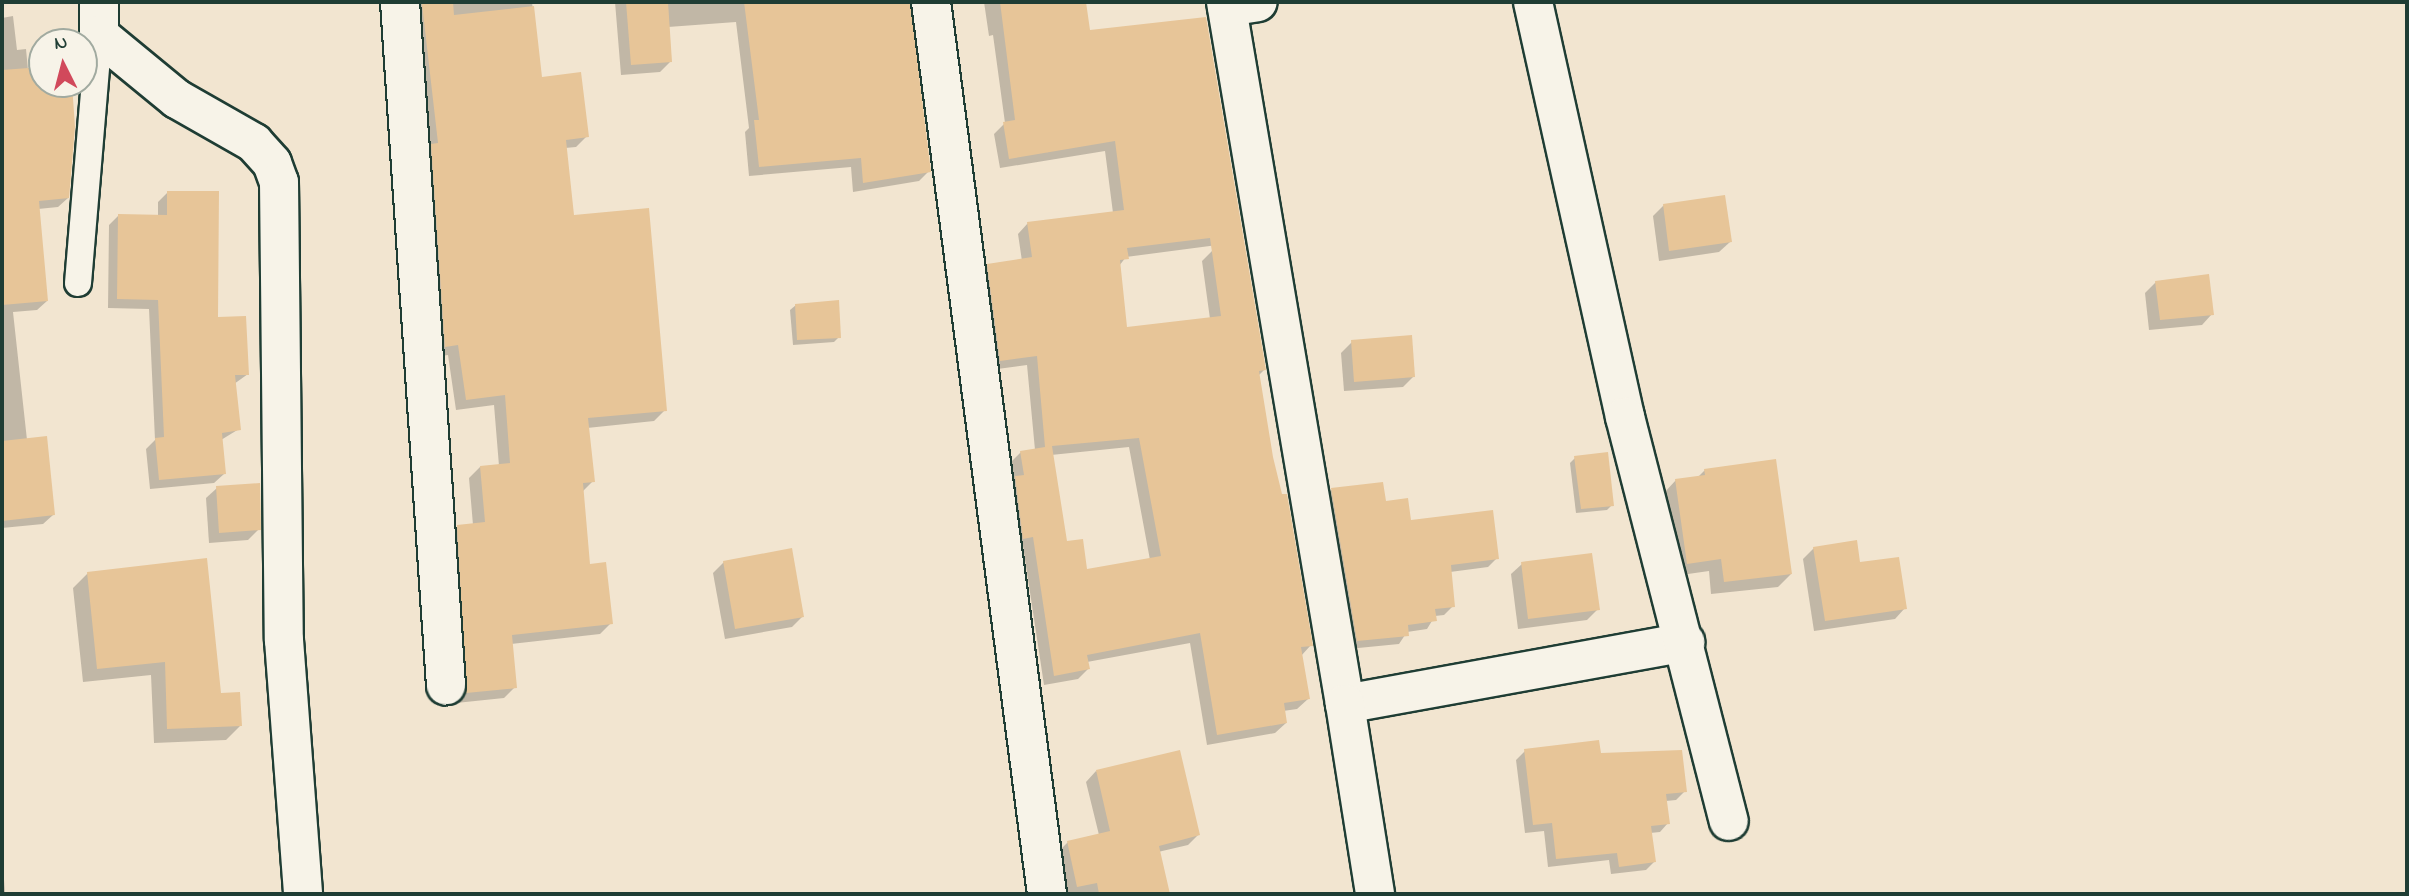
<!DOCTYPE html>
<html>
<head>
<meta charset="utf-8">
<style>
  body { margin:0 }
  #map { position:relative; width:2409px; height:896px; overflow:hidden; background:#f2e5d0; font-family:"Indie Flower",sans-serif }
  div>[style] { position:absolute }
  .shadow>* { inset:0; background:#0003 }
  .building>* { inset:0; background:#e7c598 }
  .roads { filter:drop-shadow(2px 0 #1f3d34) drop-shadow(-2px 0 #1f3d34) drop-shadow(0 2px #1f3d34) drop-shadow(0 -2px #1f3d34) }
  .service>* { height:26px; margin:-13px; padding:0 13px; transform-origin:13px; border-radius:13px; background:#f7f3e8 }
  .minor>* { height:38px; margin:-19px; padding:0 19px; transform-origin:19px; border-radius:19px; background:#f7f3e8 }
  span { translate:-50% -50%; white-space:nowrap; text-align:center; line-height:1.15; -webkit-text-stroke:5px #f7f3e8; paint-order:stroke }
  .frame { position:absolute; inset:0; border:4px solid #1f3d34; pointer-events:none }
  .north { position:absolute; left:28px; top:28px; width:70px; height:70px; box-sizing:border-box; background:#f7f3e8; border:2px solid #a1aaa0; border-radius:50%; rotate:354deg; font-size:19px; font-weight:700; line-height:28px; text-align:center; color:#1f3d34 }
  .north::after { content:''; display:block; margin:auto; width:24px; height:32px; background:#d1495b; clip-path:polygon(50% 0,100% 100%,50% 72%,0 100%) }
</style>
</head>
<body>
<div id="map">
  <div class="shadow">
    <div style="clip-path:polygon(407px 2px,532px 2px,541px 79px,587px 136px,576px 147px,565px 148px,572px 217px,665px 410px,654px 421px,587px 428px,593px 481px,582px 492px,588px 566px,611px 623px,600px 634px,511px 644px,515px 687px,504px 698px,456px 703px,447px 538px,458px 527px,473px 525px,469px 478px,480px 467px,499px 466px,494px 405px,456px 410px,448px 355px,435px 357px)"></div>
    <div style="clip-path:polygon(615px 2px,908px 2px,929px 171px,919px 181px,853px 192px,851px 167px,749px 176px,745px 132px,749px 128px,736px 22px,668px 27px,670px 62px,660px 72px,621px 75px)"></div>
    <div style="clip-path:polygon(evenodd,984px 2px,1085px 2px,1089px 32px,1225px 244px,1126px 257px,1119px 266px,1126px 329px,1210px 319px,1202px 261px,1212px 251px,1264px 370px,1258px 376px,1271px 458px,1311px 645px,1301px 656px,1308px 699px,1297px 709px,1283px 711px,1286px 723px,1275px 733px,1207px 745px,1190px 643px,1087px 662px,1088px 669px,1078px 679px,1044px 685px,1023px 546px,1013px 548px,1005px 488px,1013px 480px,1010px 463px,1021px 452px,1035px 450px,1027px 365px,990px 370px,978px 276px,988px 266px,1022px 261px,1018px 234px,1028px 223px,1113px 213px,1105px 151px,1000px 168px,994px 134px,1005px 123px,993px 35px,989px 36px,984px 2px,1129px 447px,1150px 560px,1086px 571px,1066px 543px,1051px 455px,1129px 447px)"></div>
    <div style="clip-path:polygon(13px 16px,17px 50px,26px 49px,28px 70px,42px 69px,42px 84px,70px 84px,68px 198px,58px 207px,38px 209px,47px 301px,37px 310px,13px 312px,27px 440px,53px 515px,43px 524px,2px 528px,2px 18px)"></div>
    <div style="clip-path:polygon(168px 192px,217px 319px,248px 374px,234px 384px,239px 429px,221px 440px,224px 474px,214px 483px,150px 489px,146px 449px,155px 440px,149px 309px,108px 308px,109px 225px,118px 216px,158px 216px,158px 202px)"></div>
    <div style="clip-path:polygon(1664px 205px,1730px 242px,1719px 252px,1659px 261px,1653px 216px)"></div>
    <div style="clip-path:polygon(2156px 282px,2212px 314px,2202px 325px,2149px 330px,2145px 293px)"></div>
    <div style="clip-path:polygon(796px 305px,839px 337px,834px 342px,793px 345px,790px 310px)"></div>
    <div style="clip-path:polygon(1352px 342px,1414px 376px,1403px 387px,1344px 391px,1341px 353px)"></div>
    <div style="clip-path:polygon(1575px 458px,1612px 505px,1607px 510px,1576px 513px,1570px 463px)"></div>
    <div style="clip-path:polygon(1705px 470px,1791px 574px,1778px 587px,1711px 594px,1709px 571px,1674px 576px,1663px 494px,1676px 480px,1697px 478px)"></div>
    <div style="clip-path:polygon(217px 488px,259px 529px,248px 540px,209px 543px,206px 498px)"></div>
    <div style="clip-path:polygon(1331px 490px,1384px 503px,1409px 522px,1497px 558px,1488px 567px,1450px 572px,1453px 606px,1444px 615px,1435px 616px,1427px 629px,1407px 632px,1399px 644px,1348px 649px,1322px 499px)"></div>
    <div style="clip-path:polygon(1814px 548px,1858px 564px,1905px 608px,1895px 619px,1814px 631px,1803px 559px)"></div>
    <div style="clip-path:polygon(724px 562px,803px 616px,792px 627px,725px 639px,713px 573px)"></div>
    <div style="clip-path:polygon(1522px 564px,1598px 609px,1587px 620px,1518px 629px,1511px 574px)"></div>
    <div style="clip-path:polygon(88px 573px,220px 695px,240px 726px,226px 740px,154px 743px,151px 675px,83px 682px,73px 588px)"></div>
    <div style="clip-path:polygon(1525px 751px,1599px 755px,1685px 791px,1676px 800px,1666px 801px,1668px 823px,1660px 832px,1650px 833px,1654px 862px,1646px 870px,1611px 874px,1609px 860px,1548px 867px,1544px 831px,1525px 833px,1516px 760px)"></div>
    <div style="clip-path:polygon(1096px 771px,1198px 835px,1188px 845px,1158px 852px,1168px 894px,1067px 894px,1058px 852px,1068px 842px,1099px 835px,1086px 782px)"></div>
    <div style="clip-path:polygon(2px 854px,5px 892px,3px 894px,2px 894px)"></div>
  </div>
  <div class="building">
    <div style="clip-path:polygon(453px 2px,454px 15px,534px 6px,542px 77px,581px 72px,589px 137px,566px 140px,574px 215px,649px 208px,667px 411px,588px 418px,595px 482px,583px 483px,590px 564px,606px 562px,613px 624px,512px 635px,517px 688px,466px 693px,457px 525px,485px 522px,480px 466px,510px 463px,505px 395px,466px 400px,458px 345px,445px 347px,431px 144px,438px 143px,422px 4px)"></div>
    <div style="clip-path:polygon(626px 2px,668px 2px,672px 62px,631px 65px)"></div>
    <div style="clip-path:polygon(744px 2px,910px 2px,931px 172px,863px 183px,861px 158px,759px 167px,754px 120px,759px 120px)"></div>
    <div style="clip-path:polygon(evenodd,1000px 2px,1086px 2px,1090px 30px,1206px 17px,1266px 370px,1259px 371px,1273px 457px,1282px 494px,1287px 494px,1313px 646px,1301px 647px,1310px 699px,1284px 703px,1287px 723px,1217px 735px,1200px 633px,1087px 655px,1090px 669px,1054px 676px,1033px 537px,1023px 539px,1015px 476px,1024px 475px,1020px 451px,1045px 447px,1037px 356px,1000px 361px,987px 264px,1032px 257px,1027px 222px,1124px 210px,1115px 141px,1009px 159px,1003px 122px,1015px 120px,1000px 2px,1210px 238px,1221px 316px,1127px 327px,1120px 260px,1129px 259px,1127px 248px,1210px 238px,1000px 2px,1139px 438px,1161px 556px,1087px 569px,1083px 539px,1067px 541px,1052px 446px,1139px 438px)"></div>
    <div style="clip-path:polygon(42px 67px,42px 84px,72px 84px,75px 127px,69px 198px,39px 201px,48px 301px,2px 305px,2px 70px)"></div>
    <div style="clip-path:polygon(167px 191px,219px 191px,218px 317px,246px 316px,249px 375px,235px 375px,241px 430px,222px 433px,226px 474px,159px 480px,155px 438px,164px 437px,158px 300px,117px 299px,118px 214px,167px 215px)"></div>
    <div style="clip-path:polygon(1725px 195px,1732px 242px,1669px 251px,1663px 204px)"></div>
    <div style="clip-path:polygon(2209px 274px,2214px 315px,2160px 320px,2155px 281px)"></div>
    <div style="clip-path:polygon(839px 300px,841px 338px,797px 340px,795px 304px)"></div>
    <div style="clip-path:polygon(1412px 335px,1415px 377px,1354px 382px,1351px 340px)"></div>
    <div style="clip-path:polygon(47px 436px,55px 515px,2px 521px,2px 441px)"></div>
    <div style="clip-path:polygon(1608px 452px,1614px 506px,1581px 509px,1574px 456px)"></div>
    <div style="clip-path:polygon(1776px 459px,1792px 574px,1724px 582px,1721px 559px,1687px 564px,1675px 479px,1705px 475px,1704px 469px)"></div>
    <div style="clip-path:polygon(1383px 482px,1386px 501px,1408px 498px,1411px 520px,1493px 510px,1499px 559px,1451px 565px,1455px 607px,1435px 609px,1437px 621px,1408px 625px,1409px 636px,1357px 641px,1331px 488px)"></div>
    <div style="clip-path:polygon(260px 483px,261px 530px,219px 533px,216px 486px)"></div>
    <div style="clip-path:polygon(1857px 540px,1860px 562px,1899px 557px,1907px 609px,1825px 621px,1813px 547px)"></div>
    <div style="clip-path:polygon(792px 548px,804px 617px,735px 629px,723px 561px)"></div>
    <div style="clip-path:polygon(1592px 553px,1600px 610px,1528px 619px,1521px 562px)"></div>
    <div style="clip-path:polygon(207px 558px,221px 693px,240px 692px,242px 726px,167px 729px,165px 662px,97px 669px,87px 572px)"></div>
    <div style="clip-path:polygon(1599px 740px,1601px 753px,1682px 750px,1687px 792px,1666px 794px,1670px 824px,1651px 826px,1656px 862px,1619px 867px,1617px 853px,1556px 859px,1552px 823px,1533px 825px,1524px 749px)"></div>
    <div style="clip-path:polygon(1180px 750px,1200px 835px,1159px 846px,1170px 894px,1099px 894px,1097px 883px,1077px 887px,1067px 841px,1110px 831px,1096px 770px)"></div>
  </div>
  <div class="roads">
    <div class="service">
      <div style="left:78px;top:283px;width:249px;rotate:-85.2deg"></div>
    </div>
    <div class="minor">
      <div style="left:99px;top:2px;width:33px;rotate:90deg"></div>
      <div style="left:99px;top:35px;width:101px;rotate:39.4deg"></div>
      <div style="left:177px;top:99px;width:89px;rotate:29.7deg"></div>
      <div style="left:254px;top:143px;width:27px;rotate:48deg"></div>
      <div style="left:272px;top:163px;width:20px;rotate:70deg"></div>
      <div style="left:279px;top:182px;width:458px;rotate:89.4deg"></div>
      <div style="left:284px;top:640px;width:255px;rotate:85.7deg"></div>
      <div style="left:400px;top:2px;width:685px;rotate:86.15deg"></div>
      <div style="left:931px;top:2px;width:900px;rotate:82.59deg"></div>
      <div style="left:1226px;top:2px;width:712px;rotate:80.38deg"></div>
      <div style="left:1345px;top:704px;width:346px;rotate:-10.3deg"></div>
      <div style="left:1533px;top:2px;width:425px;rotate:77.5deg"></div>
      <div style="left:1625px;top:417px;width:417px;rotate:75.6deg"></div>
      <div style="left:1227px;top:7px;width:31px;rotate:-9deg"></div>
      <div style="left:1345px;top:704px;width:192px;rotate:81deg"></div>
    </div>
  </div>
  <div class="frame"></div>
  <div class="north">N</div>
</div>
</body>
</html>
